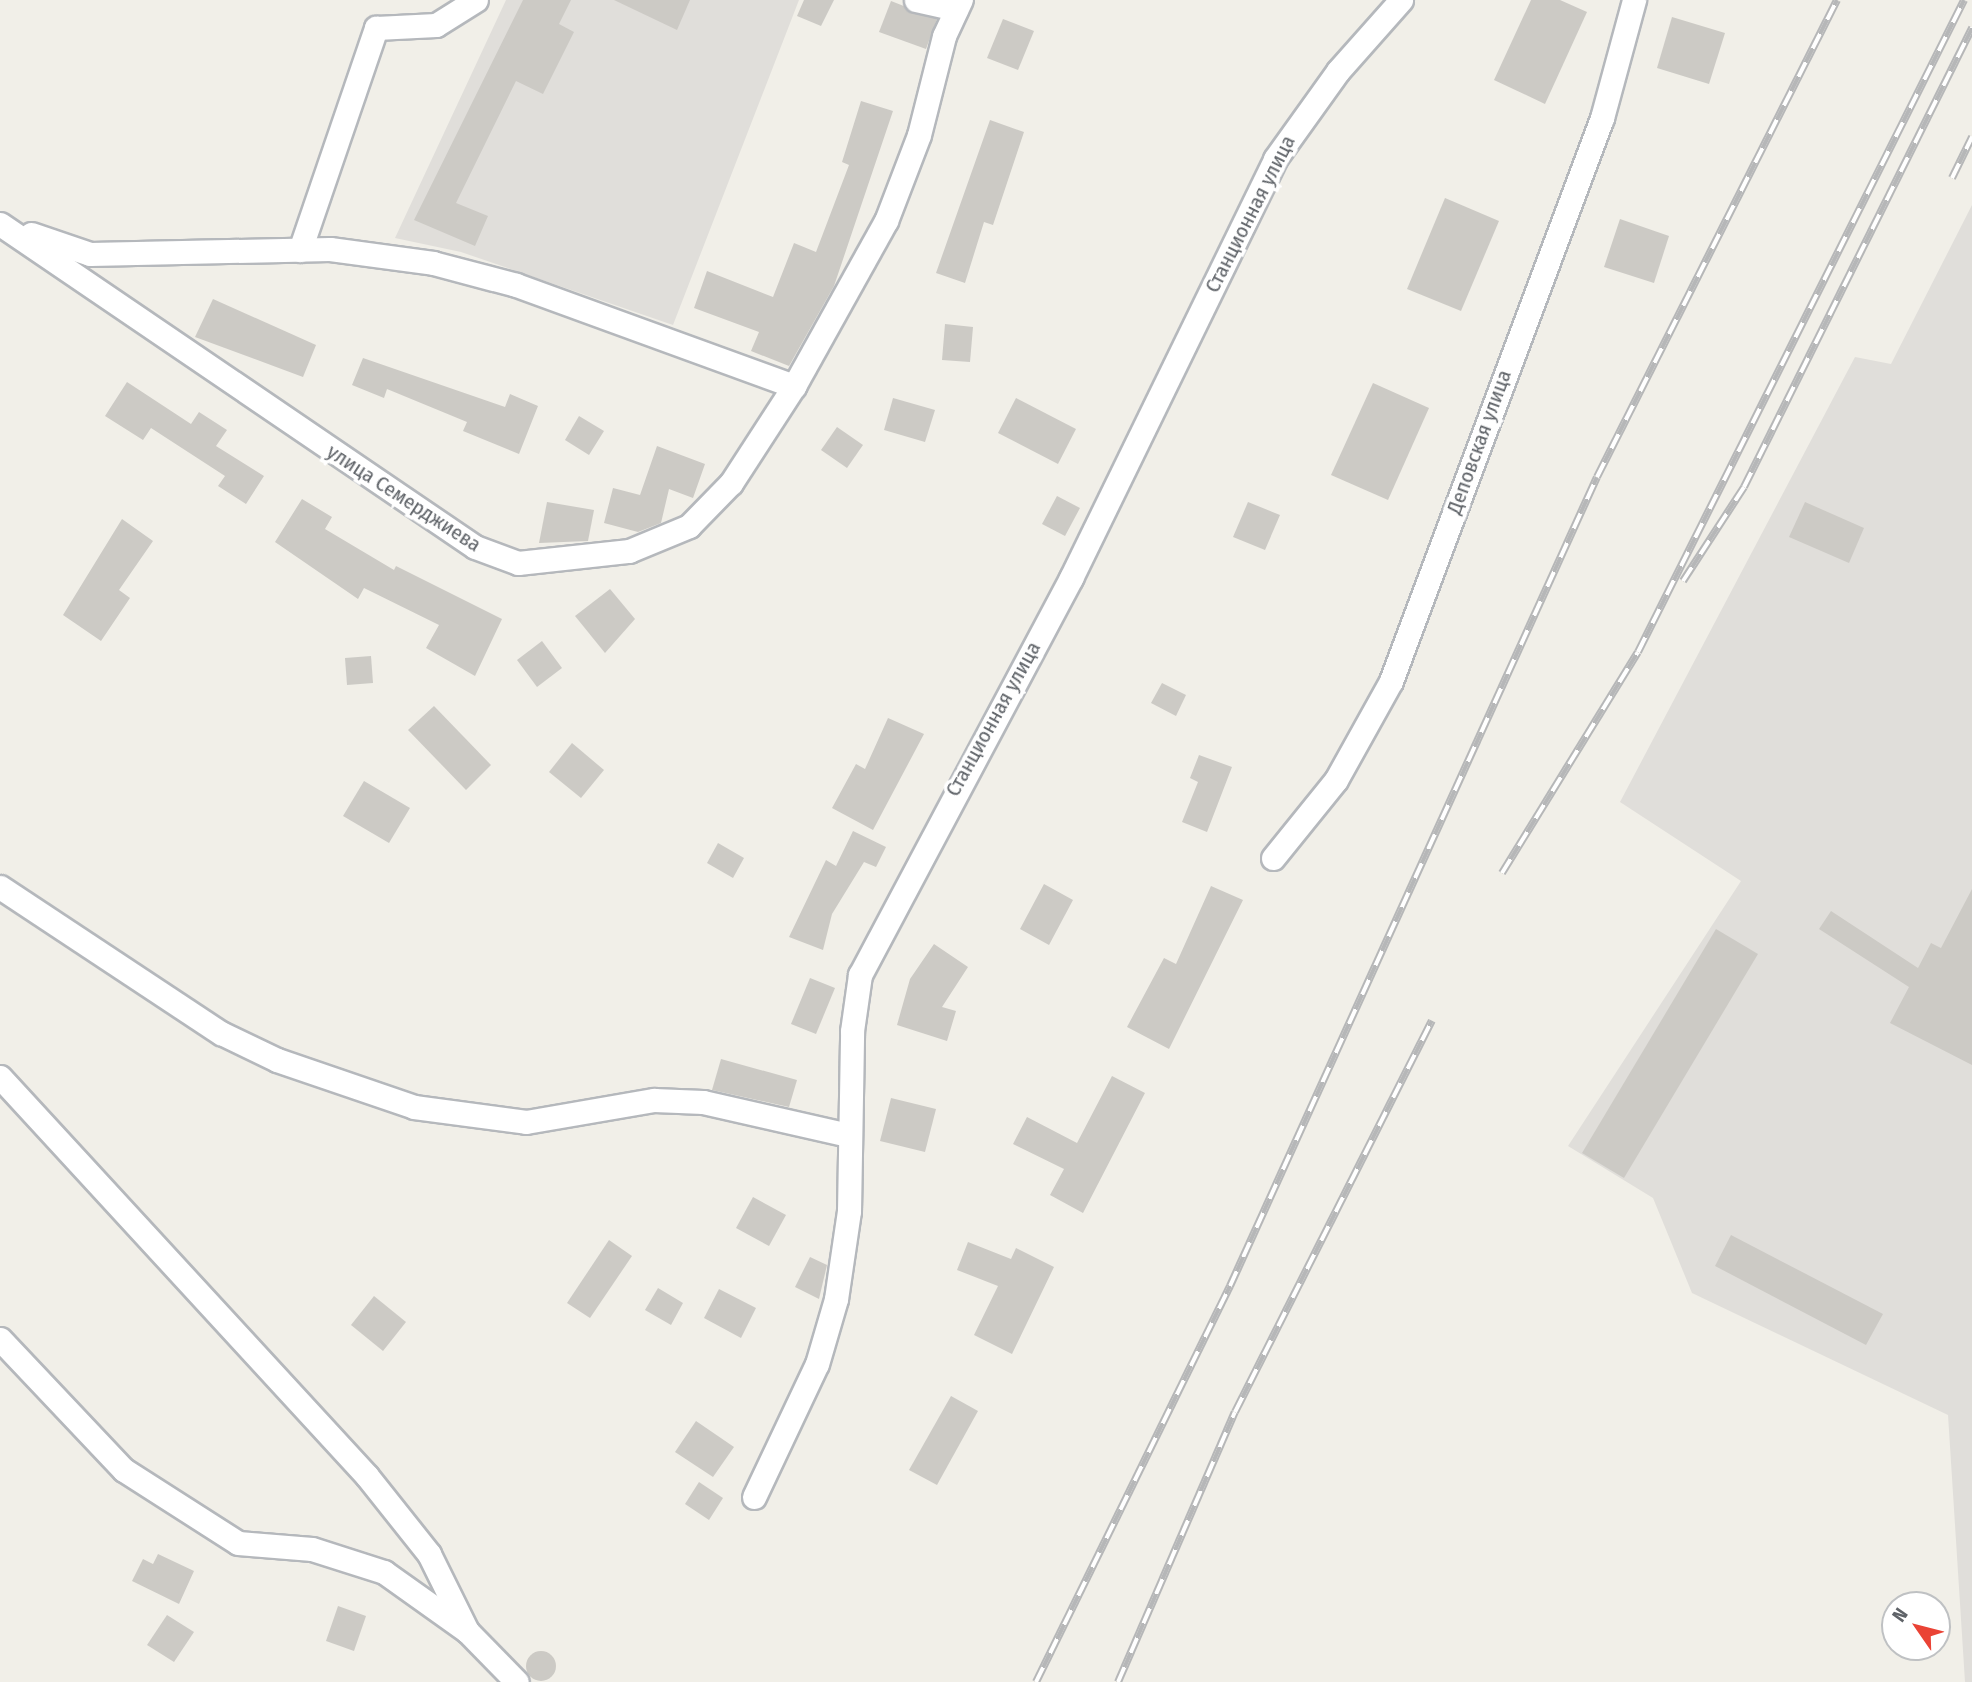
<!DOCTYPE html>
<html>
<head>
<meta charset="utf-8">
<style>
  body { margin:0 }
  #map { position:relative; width:1972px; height:1682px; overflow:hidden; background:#f1efe8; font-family:"Fira Sans Condensed",sans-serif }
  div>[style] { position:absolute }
  .industrial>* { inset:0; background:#e0deda }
  .building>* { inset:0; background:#cccac5 }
  .round { border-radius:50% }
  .roads { filter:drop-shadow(2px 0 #b5b8bc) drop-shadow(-2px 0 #b5b8bc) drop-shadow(0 2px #b5b8bc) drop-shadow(0 -2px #b5b8bc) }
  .minor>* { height:23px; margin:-11.5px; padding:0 11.5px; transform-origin:11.5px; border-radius:11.5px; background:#fff }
  .rail>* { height:8px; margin-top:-4px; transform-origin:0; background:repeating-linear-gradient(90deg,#fff 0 16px,#b6b7b8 0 32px); box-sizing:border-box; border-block:2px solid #b6b7b8 }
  span { translate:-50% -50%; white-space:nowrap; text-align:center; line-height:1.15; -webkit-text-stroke:7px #fff; paint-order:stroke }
  .street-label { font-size:21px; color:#5f6368 }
  .north { position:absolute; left:1881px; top:1591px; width:70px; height:70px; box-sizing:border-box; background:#fff; border:2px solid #bfc1c3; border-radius:50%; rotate:305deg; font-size:19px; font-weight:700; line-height:28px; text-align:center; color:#5f6368 }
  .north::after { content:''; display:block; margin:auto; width:24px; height:32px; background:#ea4335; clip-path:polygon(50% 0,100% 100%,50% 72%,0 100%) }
</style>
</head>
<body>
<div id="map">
  <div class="industrial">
    <div style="clip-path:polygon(506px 0,799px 0,673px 325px,461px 252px,395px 238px)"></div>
    <div style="clip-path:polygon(1972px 205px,1972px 1682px,1965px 1682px,1948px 1415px,1692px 1293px,1653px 1198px,1568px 1146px,1741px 881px,1620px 802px,1855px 357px,1891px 364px)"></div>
  </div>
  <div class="building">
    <div style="clip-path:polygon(523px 0,571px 0,559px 24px,574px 32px,543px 94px,516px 81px,456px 203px,488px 216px,475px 246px,414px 220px)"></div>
    <div style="clip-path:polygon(614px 0,690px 0,677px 30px)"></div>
    <div style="clip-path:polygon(804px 0,834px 0,821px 26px,797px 16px)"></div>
    <div style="clip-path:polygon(1531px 0,1560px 0,1587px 12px,1545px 104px,1494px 80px)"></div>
    <div style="clip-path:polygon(891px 1px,937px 19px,926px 49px,879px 32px)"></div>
    <div style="clip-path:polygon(1672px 17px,1725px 33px,1709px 84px,1657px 68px)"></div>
    <div style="clip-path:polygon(1003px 19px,1034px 31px,1018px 70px,987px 58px)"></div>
    <div style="clip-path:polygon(861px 101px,893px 111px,834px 286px,789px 366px,751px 351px,759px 332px,694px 308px,707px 271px,773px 297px,794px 243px,816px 252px,849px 165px,842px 162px)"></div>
    <div style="clip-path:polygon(990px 120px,1024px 132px,993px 225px,984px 222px,965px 283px,936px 273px)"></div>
    <div style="clip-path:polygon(1445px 198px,1499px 221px,1461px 311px,1407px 289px)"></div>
    <div style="clip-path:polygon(1620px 219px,1669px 236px,1654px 283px,1604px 267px)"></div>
    <div style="clip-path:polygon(213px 299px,316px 345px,303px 377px,195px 337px)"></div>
    <div style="clip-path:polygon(945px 324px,973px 327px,970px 362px,942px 360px)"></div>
    <div style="clip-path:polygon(363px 358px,505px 407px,510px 394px,538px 406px,519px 454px,463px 431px,467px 422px,387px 389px,384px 398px,352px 385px)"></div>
    <div style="clip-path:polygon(127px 382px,191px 424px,199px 412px,227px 430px,216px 446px,264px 476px,246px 504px,218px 486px,225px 476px,151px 428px,143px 440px,105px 416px)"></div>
    <div style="clip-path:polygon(1373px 383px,1429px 408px,1388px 500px,1331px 475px)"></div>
    <div style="clip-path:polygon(893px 398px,935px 410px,925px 442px,884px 430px)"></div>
    <div style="clip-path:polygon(1016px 398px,1076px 429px,1058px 464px,998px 433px)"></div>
    <div style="clip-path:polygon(579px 416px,604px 431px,589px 455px,565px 440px)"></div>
    <div style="clip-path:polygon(837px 427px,863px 445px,847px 468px,821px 450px)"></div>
    <div style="clip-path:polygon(657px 446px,705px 464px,693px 498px,669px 489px,661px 523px,638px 532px,604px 523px,613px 488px,640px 495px)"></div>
    <div style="clip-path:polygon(1057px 496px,1080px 508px,1065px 536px,1042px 524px)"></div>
    <div style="clip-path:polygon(302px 499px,332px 517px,325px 529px,394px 570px,396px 566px,502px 619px,475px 676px,426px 648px,439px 625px,364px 588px,358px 599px,275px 542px)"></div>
    <div style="clip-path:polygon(547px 502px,594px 510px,588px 541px,539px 543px)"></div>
    <div style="clip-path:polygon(1248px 502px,1280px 515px,1265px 550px,1233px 537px)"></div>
    <div style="clip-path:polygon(1805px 502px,1864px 528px,1849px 563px,1789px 537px)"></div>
    <div style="clip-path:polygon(122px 519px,153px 541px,119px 590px,130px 598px,101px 641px,63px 615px)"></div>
    <div style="clip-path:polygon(610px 589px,635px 619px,605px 653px,575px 616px)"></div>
    <div style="clip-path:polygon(542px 641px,562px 668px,537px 687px,517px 660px)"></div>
    <div style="clip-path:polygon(371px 656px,373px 683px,347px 685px,345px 658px)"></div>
    <div style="clip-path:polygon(1162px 683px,1186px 695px,1176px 716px,1151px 703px)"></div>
    <div style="clip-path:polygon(434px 706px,491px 765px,466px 790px,408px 730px)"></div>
    <div style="clip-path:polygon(888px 718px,924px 734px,873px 830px,832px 808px,856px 764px,865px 769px)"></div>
    <div style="clip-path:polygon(572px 743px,604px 770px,581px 798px,549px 772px)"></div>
    <div style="clip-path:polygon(1199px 755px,1232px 767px,1207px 832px,1182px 822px,1198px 782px,1190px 778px)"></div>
    <div style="clip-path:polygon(364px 781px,410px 808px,389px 843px,343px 816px)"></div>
    <div style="clip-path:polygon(853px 831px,886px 847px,876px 867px,864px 862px,832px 914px,823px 950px,789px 937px,826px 860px,836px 866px)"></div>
    <div style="clip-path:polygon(718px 843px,744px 858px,733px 878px,707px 863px)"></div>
    <div style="clip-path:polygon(1044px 884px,1073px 900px,1049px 945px,1020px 929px)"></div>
    <div style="clip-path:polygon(1211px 886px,1243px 900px,1169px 1049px,1127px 1027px,1164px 958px,1176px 964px)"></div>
    <div style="clip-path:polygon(1972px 889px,1972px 1065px,1890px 1023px,1909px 987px,1819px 929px,1831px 911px,1918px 968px,1931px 943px,1941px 948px)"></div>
    <div style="clip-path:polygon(1716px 929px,1758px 954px,1624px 1178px,1582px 1153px)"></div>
    <div style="clip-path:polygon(934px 944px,968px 967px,942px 1007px,956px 1011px,947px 1041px,897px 1025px,910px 979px)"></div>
    <div style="clip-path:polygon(810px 978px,835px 988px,816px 1034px,791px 1024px)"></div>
    <div style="clip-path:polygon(721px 1059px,797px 1080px,789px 1107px,712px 1090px)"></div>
    <div style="clip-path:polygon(1112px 1076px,1145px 1093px,1083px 1213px,1050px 1195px,1064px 1169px,1013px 1144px,1027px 1117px,1077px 1143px)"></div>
    <div style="clip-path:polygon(891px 1098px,936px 1109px,925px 1152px,880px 1141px)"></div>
    <div style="clip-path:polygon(753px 1197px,786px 1215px,769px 1246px,736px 1228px)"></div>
    <div style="clip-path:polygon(1731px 1235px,1883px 1314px,1866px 1345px,1715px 1266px)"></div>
    <div style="clip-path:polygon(609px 1240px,632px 1256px,590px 1318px,567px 1303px)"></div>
    <div style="clip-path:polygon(968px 1242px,1011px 1259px,1016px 1248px,1054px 1267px,1012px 1354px,974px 1335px,998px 1286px,957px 1270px)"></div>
    <div style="clip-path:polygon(810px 1257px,827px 1265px,819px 1299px,795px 1287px)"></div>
    <div style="clip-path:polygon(658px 1288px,683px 1303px,671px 1325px,645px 1310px)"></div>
    <div style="clip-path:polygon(719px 1289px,756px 1308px,741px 1338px,704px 1318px)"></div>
    <div style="clip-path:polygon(374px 1296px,406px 1322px,383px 1351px,351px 1325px)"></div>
    <div style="clip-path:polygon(951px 1396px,978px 1411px,937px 1485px,909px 1470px)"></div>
    <div style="clip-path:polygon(696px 1421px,734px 1447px,713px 1477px,675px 1452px)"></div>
    <div style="clip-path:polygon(699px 1482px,723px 1498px,709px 1520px,685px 1504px)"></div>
    <div style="clip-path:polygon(158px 1554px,194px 1571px,179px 1604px,132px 1581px,143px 1559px,153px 1564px)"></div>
    <div style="clip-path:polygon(338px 1606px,366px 1616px,354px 1651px,326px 1641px)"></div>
    <div style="clip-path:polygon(167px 1615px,194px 1632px,174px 1662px,147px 1645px)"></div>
    <div class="round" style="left:526px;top:1651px;width:30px;height:30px"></div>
  </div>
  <div class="roads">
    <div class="minor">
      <div style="left:916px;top:0;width:41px;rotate:12.7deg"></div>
      <div style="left:0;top:224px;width:574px;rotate:34.22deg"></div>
      <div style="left:475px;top:547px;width:46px;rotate:20.4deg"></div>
      <div style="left:518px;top:563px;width:112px;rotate:-6.2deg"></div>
      <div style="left:629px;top:551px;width:65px;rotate:-22.6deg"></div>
      <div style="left:689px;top:526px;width:60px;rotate:-45.7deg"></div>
      <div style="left:731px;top:483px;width:116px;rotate:-57deg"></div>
      <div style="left:794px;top:386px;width:189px;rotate:-60.9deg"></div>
      <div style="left:886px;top:221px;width:92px;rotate:-69deg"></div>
      <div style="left:919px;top:135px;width:102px;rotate:-75.8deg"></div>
      <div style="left:944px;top:36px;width:40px;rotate:-65deg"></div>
      <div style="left:31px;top:234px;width:62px;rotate:18.7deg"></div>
      <div style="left:90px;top:254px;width:240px;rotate:-1.2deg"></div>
      <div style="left:330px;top:249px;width:104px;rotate:7.7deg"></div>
      <div style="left:433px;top:263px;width:86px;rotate:14.8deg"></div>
      <div style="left:516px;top:285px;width:296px;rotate:20deg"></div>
      <div style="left:300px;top:250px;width:235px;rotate:-71.1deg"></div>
      <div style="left:376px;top:28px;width:60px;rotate:-2.9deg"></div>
      <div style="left:436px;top:25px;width:47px;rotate:-32deg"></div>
      <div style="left:1273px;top:858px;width:100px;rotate:-51.1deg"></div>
      <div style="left:1336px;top:780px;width:113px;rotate:-60.9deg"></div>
      <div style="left:1391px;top:681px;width:601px;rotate:-69.46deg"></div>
      <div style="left:1602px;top:118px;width:122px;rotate:-74.8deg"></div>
      <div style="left:0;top:887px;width:265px;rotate:33.5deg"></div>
      <div style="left:221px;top:1033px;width:62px;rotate:25.7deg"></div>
      <div style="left:277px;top:1060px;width:145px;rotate:18.9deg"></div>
      <div style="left:414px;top:1107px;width:113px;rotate:7.6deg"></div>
      <div style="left:526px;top:1122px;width:130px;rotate:-9.8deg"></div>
      <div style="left:654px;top:1100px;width:49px;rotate:2.3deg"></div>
      <div style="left:703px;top:1102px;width:149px;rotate:12.8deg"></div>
      <div style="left:0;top:1077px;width:542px;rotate:47.39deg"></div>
      <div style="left:367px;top:1476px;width:100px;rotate:51.5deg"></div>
      <div style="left:429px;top:1554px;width:86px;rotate:63.7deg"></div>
      <div style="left:0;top:1339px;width:180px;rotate:46.6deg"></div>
      <div style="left:124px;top:1470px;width:135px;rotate:32.6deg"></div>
      <div style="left:238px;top:1543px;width:74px;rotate:4.6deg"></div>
      <div style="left:312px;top:1549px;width:76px;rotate:17.7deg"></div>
      <div style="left:384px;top:1572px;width:102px;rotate:35.4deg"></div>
      <div style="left:467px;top:1631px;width:71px;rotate:45.6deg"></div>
      <div style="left:754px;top:1497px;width:147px;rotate:-64.7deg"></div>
      <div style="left:817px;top:1364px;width:68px;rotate:-73.7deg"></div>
      <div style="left:836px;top:1299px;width:89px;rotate:-81.6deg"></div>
      <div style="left:849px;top:1211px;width:180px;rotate:-89deg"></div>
      <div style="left:852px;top:1031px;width:57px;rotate:-81.9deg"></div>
      <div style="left:860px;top:975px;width:450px;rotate:-62deg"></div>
      <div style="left:1071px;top:578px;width:466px;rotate:-64deg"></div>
      <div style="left:1275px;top:159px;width:108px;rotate:-54.4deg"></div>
      <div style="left:1338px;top:71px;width:95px;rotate:-48.4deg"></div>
    </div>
  </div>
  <div class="rail">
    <div style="left:1952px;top:178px;width:46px;rotate:-64deg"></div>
    <div style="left:1683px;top:581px;width:112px;rotate:-57deg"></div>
    <div style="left:1744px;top:487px;width:513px;rotate:-63.58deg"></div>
    <div style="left:1502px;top:873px;width:259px;rotate:-58.4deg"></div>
    <div style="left:1638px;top:652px;width:729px;rotate:-63.43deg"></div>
    <div style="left:1036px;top:1682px;width:441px;rotate:-63.9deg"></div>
    <div style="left:1230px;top:1286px;width:888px;rotate:-65.6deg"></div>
    <div style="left:1597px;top:477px;width:534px;rotate:-63.29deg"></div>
    <div style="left:1118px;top:1682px;width:294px;rotate:-66.6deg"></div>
    <div style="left:1235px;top:1412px;width:438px;rotate:-63.3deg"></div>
  </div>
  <div class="street-label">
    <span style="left:1250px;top:214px;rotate:-63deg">Станционная улица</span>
    <span style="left:1479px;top:442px;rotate:-70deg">Деповская улица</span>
    <span style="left:404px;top:498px;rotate:33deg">улица Семерджиева</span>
    <span style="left:993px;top:719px;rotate:-61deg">Станционная улица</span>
  </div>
  <div class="north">N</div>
</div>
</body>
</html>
